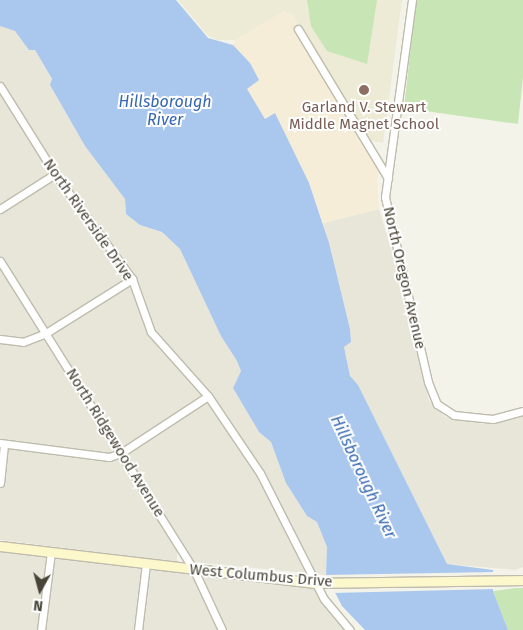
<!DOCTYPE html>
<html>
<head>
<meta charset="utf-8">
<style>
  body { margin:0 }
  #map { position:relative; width:523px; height:630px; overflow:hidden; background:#f4f3ea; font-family:"Fira Sans",sans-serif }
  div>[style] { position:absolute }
  .residential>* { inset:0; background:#e8e6d9 }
  .commercial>* { inset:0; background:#f5edd7 }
  .education>* { inset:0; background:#edead5 }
  .green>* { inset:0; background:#c8e6b5 }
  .water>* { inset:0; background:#aac7ed }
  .pier>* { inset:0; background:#f4f3ea }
  .roads { filter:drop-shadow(1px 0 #bfbcad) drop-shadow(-1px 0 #bfbcad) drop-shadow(0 1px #bfbcad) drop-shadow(0 -1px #bfbcad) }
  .street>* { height:7px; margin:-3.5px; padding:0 3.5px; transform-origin:3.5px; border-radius:3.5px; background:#fff }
  .secondary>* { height:9px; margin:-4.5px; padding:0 4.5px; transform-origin:4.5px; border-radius:4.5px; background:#fcf8cc }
  .dots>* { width:14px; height:14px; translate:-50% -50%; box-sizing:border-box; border:2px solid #fff; border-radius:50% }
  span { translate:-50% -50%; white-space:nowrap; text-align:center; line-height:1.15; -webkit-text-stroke:4px #fff; paint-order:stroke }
  .education-label { font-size:15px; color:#785e54 }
  .street-label { font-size:15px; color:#484538 }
  .water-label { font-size:16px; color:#3668b0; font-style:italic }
  .north { position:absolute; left:15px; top:565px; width:50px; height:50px; -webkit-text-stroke:4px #fff; paint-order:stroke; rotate:187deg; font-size:14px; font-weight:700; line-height:20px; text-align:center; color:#484538 }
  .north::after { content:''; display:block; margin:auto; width:18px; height:22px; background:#484538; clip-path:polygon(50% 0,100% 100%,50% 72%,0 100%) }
</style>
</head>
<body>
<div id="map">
  <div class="residential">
    <div style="clip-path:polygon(0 26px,15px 31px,35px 50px,52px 80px,50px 85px,85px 146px,125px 199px,125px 209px,140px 225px,162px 232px,180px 249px,221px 336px,237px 361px,241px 371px,233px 388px,259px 432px,271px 442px,286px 483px,307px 516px,317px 522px,327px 547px,326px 575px,193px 562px,0 259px)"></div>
    <div style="clip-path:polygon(379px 209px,413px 321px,429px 401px,445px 417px,485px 424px,523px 416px,523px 567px,515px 570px,447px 564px,358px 385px,350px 377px,344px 347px,351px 342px,350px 329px,323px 223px)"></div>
    <div style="clip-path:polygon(0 262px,44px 332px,23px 340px,0 337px)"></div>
    <div style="clip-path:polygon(45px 334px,64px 371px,177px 548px,177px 562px,0 540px,0 340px,23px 343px)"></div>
    <div style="clip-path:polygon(0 550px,47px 556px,37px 630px,0 630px)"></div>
    <div style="clip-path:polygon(54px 557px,142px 568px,135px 630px,45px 630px)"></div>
    <div style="clip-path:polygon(149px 569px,192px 573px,218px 630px,142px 630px)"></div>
    <div style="clip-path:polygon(200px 574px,313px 586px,345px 630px,226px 630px)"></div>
  </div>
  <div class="commercial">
    <div style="clip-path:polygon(284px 11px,292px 14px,299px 26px,295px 30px,379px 171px,377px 179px,379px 209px,323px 223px,309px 183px,275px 114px,265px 119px,247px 89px,259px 80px,250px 63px,233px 45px,235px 40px)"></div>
  </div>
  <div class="education">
    <div style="clip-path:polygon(178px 0,402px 0,383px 143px,368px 140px,292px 14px,284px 11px,235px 40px,218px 40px,208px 36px)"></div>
  </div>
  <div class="green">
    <div style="clip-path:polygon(307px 0,377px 0,367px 64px,327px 51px,311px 26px)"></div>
    <div style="clip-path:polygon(416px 0,523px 0,523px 77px,518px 124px,404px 108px)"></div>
    <div style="clip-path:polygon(515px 588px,523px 588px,523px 630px,508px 630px,493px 591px)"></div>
  </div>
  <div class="water">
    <div style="clip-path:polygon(0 0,176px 0,208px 38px,233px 45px,250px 63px,259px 80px,247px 89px,265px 119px,275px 113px,309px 183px,329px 243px,350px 329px,351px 342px,344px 347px,350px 376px,358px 385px,447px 564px,493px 570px,493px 591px,508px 630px,365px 630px,342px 606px,326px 575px,327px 547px,317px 522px,307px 516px,286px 483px,271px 442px,259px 432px,233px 388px,241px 371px,237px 361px,221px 336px,180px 249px,162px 232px,140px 225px,126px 214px,125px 199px,85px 146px,50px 85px,52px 79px,35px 50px,29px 50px,15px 31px,0 26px)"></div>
  </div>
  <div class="pier">
    <div style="clip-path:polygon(495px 572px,496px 589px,332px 593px,324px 575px)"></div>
  </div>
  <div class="roads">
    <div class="street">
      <div style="left:412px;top:0;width:199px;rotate:97.8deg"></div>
      <div style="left:385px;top:197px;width:190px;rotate:76.9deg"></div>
      <div style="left:428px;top:382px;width:24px;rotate:68deg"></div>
      <div style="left:437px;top:404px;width:20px;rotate:33deg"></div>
      <div style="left:454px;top:415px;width:39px;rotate:6deg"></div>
      <div style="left:493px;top:419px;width:31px;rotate:-15deg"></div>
      <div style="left:298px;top:29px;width:174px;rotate:58.9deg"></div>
      <div style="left:0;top:86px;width:104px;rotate:58deg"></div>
      <div style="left:55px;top:174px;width:130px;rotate:53.7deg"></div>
      <div style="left:132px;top:279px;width:56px;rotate:70.3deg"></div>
      <div style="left:151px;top:332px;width:86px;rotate:48.3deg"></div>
      <div style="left:208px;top:396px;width:93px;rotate:56deg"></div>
      <div style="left:260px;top:473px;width:141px;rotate:63.1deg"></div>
      <div style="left:324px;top:599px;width:40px;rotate:50deg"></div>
      <div style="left:0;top:209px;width:65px;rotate:-32.5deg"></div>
      <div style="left:0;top:261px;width:365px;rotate:57.9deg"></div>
      <div style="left:194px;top:570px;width:66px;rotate:65deg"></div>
      <div style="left:0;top:339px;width:23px;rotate:7deg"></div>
      <div style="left:23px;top:342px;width:25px;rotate:-21deg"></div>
      <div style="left:46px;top:333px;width:102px;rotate:-32.1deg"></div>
      <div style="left:0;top:443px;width:110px;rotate:7.3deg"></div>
      <div style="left:109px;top:457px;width:13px;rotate:-18deg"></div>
      <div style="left:121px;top:453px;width:104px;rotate:-33.2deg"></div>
      <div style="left:0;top:483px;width:39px;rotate:-84deg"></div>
      <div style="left:41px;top:630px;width:79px;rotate:-82.7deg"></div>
      <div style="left:138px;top:630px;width:66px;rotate:-83.1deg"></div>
    </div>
    <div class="secondary">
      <div style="left:0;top:546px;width:317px;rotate:6.7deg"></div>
      <div style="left:315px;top:583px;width:208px;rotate:-0.8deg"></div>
    </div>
  </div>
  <div class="dots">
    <div style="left:364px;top:90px;background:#8d6e63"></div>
  </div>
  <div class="education-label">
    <span style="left:364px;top:116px">Garland V. Stewart<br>Middle Magnet School</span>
  </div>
  <div class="street-label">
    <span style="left:88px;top:220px;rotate:55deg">North Riverside Drive</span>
    <span style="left:404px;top:278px;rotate:77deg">North Oregon Avenue</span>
    <span style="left:115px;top:443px;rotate:58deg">North Ridgewood Avenue</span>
    <span style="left:261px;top:576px;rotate:5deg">West Columbus Drive</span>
  </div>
  <div class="water-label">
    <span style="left:165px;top:111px">Hillsborough<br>River</span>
    <span style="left:363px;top:477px;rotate:65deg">Hillsborough River</span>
  </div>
  <div class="north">N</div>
</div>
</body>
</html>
